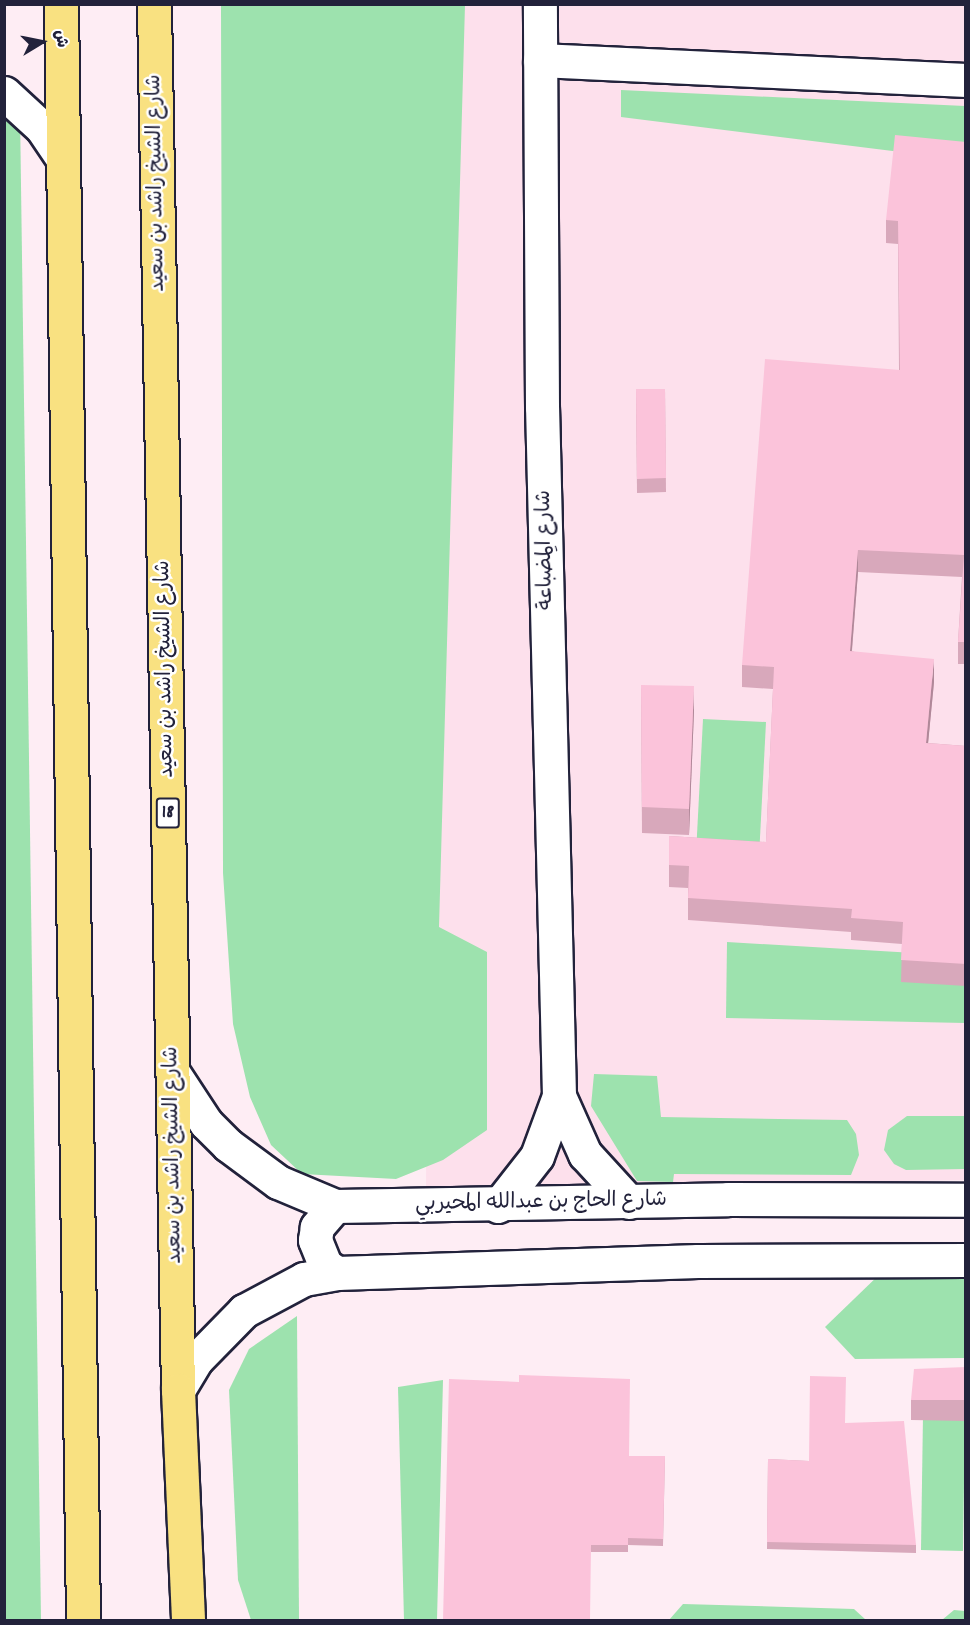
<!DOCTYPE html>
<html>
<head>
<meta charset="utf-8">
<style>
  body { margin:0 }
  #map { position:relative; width:970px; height:1625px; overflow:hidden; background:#feedf4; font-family:Dekko,"Playpen Sans Arabic",sans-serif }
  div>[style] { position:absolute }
  .built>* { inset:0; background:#fde0ec }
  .green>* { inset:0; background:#9de2ae }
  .roads { filter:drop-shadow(2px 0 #22223b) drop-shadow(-2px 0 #22223b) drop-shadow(0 2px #22223b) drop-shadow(0 -2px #22223b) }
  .minor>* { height:33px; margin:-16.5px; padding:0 16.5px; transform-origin:16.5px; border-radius:16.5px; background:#fff }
  .major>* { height:33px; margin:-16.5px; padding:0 16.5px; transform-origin:16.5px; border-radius:16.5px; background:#f9e181 }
  .wall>* { inset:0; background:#d8a8bb }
  .shaded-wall>* { inset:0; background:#b08899 }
  .building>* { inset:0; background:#fbc3da }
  span { translate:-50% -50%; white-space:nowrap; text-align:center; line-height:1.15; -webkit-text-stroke:5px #fff; paint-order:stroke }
  .shield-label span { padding:2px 4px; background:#fff; border:2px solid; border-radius:4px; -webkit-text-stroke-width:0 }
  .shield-label { font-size:20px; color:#22223b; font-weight:700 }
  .street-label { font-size:21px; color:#22223b }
  .frame { position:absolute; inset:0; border:6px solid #22223b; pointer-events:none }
  .north { position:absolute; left:12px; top:12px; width:60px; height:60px; -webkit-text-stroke:4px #fff; paint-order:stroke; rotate:80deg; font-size:16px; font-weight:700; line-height:24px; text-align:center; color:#22223b }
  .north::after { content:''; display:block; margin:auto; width:21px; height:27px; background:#22223b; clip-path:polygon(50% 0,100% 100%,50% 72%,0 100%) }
</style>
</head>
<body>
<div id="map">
  <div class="built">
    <div style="clip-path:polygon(369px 5px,965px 5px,965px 1180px,426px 1188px,427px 958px)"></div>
  </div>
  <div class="green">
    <div style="clip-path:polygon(221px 5px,465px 5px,439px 927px,487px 952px,487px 1130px,443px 1160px,396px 1179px,302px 1174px,271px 1145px,250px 1097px,233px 1024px,223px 873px)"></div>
    <div style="clip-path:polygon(621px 90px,965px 106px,965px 160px,621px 117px)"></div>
    <div style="clip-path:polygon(4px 106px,20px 113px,41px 1620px,4px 1620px)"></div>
    <div style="clip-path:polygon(703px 719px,766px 722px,759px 857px,696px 854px)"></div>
    <div style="clip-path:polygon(727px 942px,965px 956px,965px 1023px,726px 1018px)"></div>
    <div style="clip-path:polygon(594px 1074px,657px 1076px,661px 1117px,847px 1120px,856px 1134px,859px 1155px,851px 1175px,674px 1174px,673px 1182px,637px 1181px,591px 1106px)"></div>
    <div style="clip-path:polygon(907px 1116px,965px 1116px,965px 1169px,906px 1170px,894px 1164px,884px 1150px,888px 1130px)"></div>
    <div style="clip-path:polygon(965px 1269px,965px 1358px,855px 1359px,825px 1327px,883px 1271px)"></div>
    <div style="clip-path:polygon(297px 1316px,299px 1620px,251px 1620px,238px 1580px,229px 1390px,249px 1349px)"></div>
    <div style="clip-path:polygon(443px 1380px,437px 1620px,404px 1620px,398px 1387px)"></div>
    <div style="clip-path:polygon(923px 1415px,965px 1415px,963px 1551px,921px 1550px)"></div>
    <div style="clip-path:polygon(683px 1604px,854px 1609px,866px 1620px,669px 1620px)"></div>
    <div style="clip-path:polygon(954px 1610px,965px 1611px,965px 1620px,942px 1620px)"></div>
  </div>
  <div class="roads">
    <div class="minor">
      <div style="left:540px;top:60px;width:426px;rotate:2.7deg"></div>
      <div style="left:4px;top:93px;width:52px;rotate:42.6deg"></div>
      <div style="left:42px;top:128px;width:36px;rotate:56deg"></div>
      <div style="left:172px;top:1071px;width:62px;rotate:56.8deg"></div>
      <div style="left:206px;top:1123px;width:31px;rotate:45deg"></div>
      <div style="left:228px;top:1145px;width:62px;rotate:36.5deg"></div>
      <div style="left:278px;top:1182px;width:62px;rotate:22.8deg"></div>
      <div style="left:335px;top:1206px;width:393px;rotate:-1deg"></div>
      <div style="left:728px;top:1199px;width:238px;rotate:0.2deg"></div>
      <div style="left:559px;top:1096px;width:64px;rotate:65.9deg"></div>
      <div style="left:585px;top:1154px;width:65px;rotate:47.5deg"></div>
      <div style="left:335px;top:1206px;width:28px;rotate:131deg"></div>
      <div style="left:317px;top:1227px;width:13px;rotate:99deg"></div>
      <div style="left:315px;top:1240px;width:27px;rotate:68deg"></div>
      <div style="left:325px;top:1265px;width:14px;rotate:34deg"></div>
      <div style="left:498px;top:1206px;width:63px;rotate:-52deg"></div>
      <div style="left:537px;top:1156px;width:64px;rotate:-69.9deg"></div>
      <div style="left:559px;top:1096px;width:689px;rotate:-91.41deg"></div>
      <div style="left:542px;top:407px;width:403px;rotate:-90.3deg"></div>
      <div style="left:178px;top:1390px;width:35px;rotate:-59deg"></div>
      <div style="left:196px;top:1360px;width:69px;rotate:-45.6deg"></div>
      <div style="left:244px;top:1311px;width:68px;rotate:-28.1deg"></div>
      <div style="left:304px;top:1279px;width:34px;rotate:-10deg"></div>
      <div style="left:337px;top:1273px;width:361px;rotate:-1.9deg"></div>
      <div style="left:698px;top:1261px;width:268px;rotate:-0.2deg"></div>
    </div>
    <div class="major">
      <div style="left:61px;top:4px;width:1616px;rotate:89.22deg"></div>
      <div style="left:154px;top:4px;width:1386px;rotate:89.01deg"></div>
      <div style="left:178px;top:1390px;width:230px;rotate:87.5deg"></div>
    </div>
  </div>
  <div class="wall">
    <div style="clip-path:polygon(966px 142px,966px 664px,958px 664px,958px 642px,962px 577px,858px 572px,852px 651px,934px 682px,928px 743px,966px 746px,966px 986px,901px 982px,902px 944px,851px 940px,851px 932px,688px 920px,688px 888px,669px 887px,669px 836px,766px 842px,773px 689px,742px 687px,742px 665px,899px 370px,898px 244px,886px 243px,886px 220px)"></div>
    <div style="clip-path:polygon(636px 389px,665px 389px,666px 492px,637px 493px)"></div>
    <div style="clip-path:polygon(641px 685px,694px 711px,689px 835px,642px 833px)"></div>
    <div style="clip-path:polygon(966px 1367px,966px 1421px,911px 1420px,911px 1400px)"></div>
    <div style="clip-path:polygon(519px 1382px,629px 1456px,665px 1456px,663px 1546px,628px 1545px,628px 1552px,591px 1552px)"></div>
    <div style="clip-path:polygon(845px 1423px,916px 1545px,916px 1553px,767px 1549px,768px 1459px,809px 1461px)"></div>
  </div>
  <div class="shaded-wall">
    <div style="clip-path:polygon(858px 550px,858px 572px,850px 673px,850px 651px)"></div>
    <div style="clip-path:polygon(934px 659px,934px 682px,926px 765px,926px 743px)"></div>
    <div style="clip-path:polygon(694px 686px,694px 711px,689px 835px,689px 809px)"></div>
  </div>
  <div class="building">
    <div style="clip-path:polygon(895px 135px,966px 142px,966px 642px,958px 642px,964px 555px,858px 550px,850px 651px,934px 659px,926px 743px,966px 746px,966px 964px,901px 960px,903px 922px,851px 918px,852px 909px,688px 898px,689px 866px,669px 865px,669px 836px,766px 842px,774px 667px,742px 665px,765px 359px,900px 370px,898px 221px,886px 220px)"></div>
    <div style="clip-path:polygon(636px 389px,665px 389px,666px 478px,637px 479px)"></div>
    <div style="clip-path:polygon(641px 685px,694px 686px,689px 809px,642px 807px)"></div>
    <div style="clip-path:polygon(966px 1367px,966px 1400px,911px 1400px,914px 1369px)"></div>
    <div style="clip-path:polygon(519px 1375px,630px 1379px,629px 1456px,665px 1456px,663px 1539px,628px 1538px,628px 1545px,591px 1545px,590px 1620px,443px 1620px,449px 1379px,519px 1382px)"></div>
    <div style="clip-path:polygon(810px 1376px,846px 1377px,845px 1423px,904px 1421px,916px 1545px,767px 1542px,768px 1459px,809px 1461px)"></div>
  </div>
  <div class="shield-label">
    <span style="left:168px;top:813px">18</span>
  </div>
  <div class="street-label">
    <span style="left:157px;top:183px;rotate:-91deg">شارع الشيخ راشد بن سعيد</span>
    <span style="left:546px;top:550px;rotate:-91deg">شارع المِضباعة</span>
    <span style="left:166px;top:669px;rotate:-91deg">شارع الشيخ راشد بن سعيد</span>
    <span style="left:174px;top:1155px;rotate:-91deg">شارع الشيخ راشد بن سعيد</span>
    <span style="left:541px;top:1203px;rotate:-1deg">شارع الحاج بن عبدالله المحيربي</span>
  </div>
  <div class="frame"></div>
  <div class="north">ش</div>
</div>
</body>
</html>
